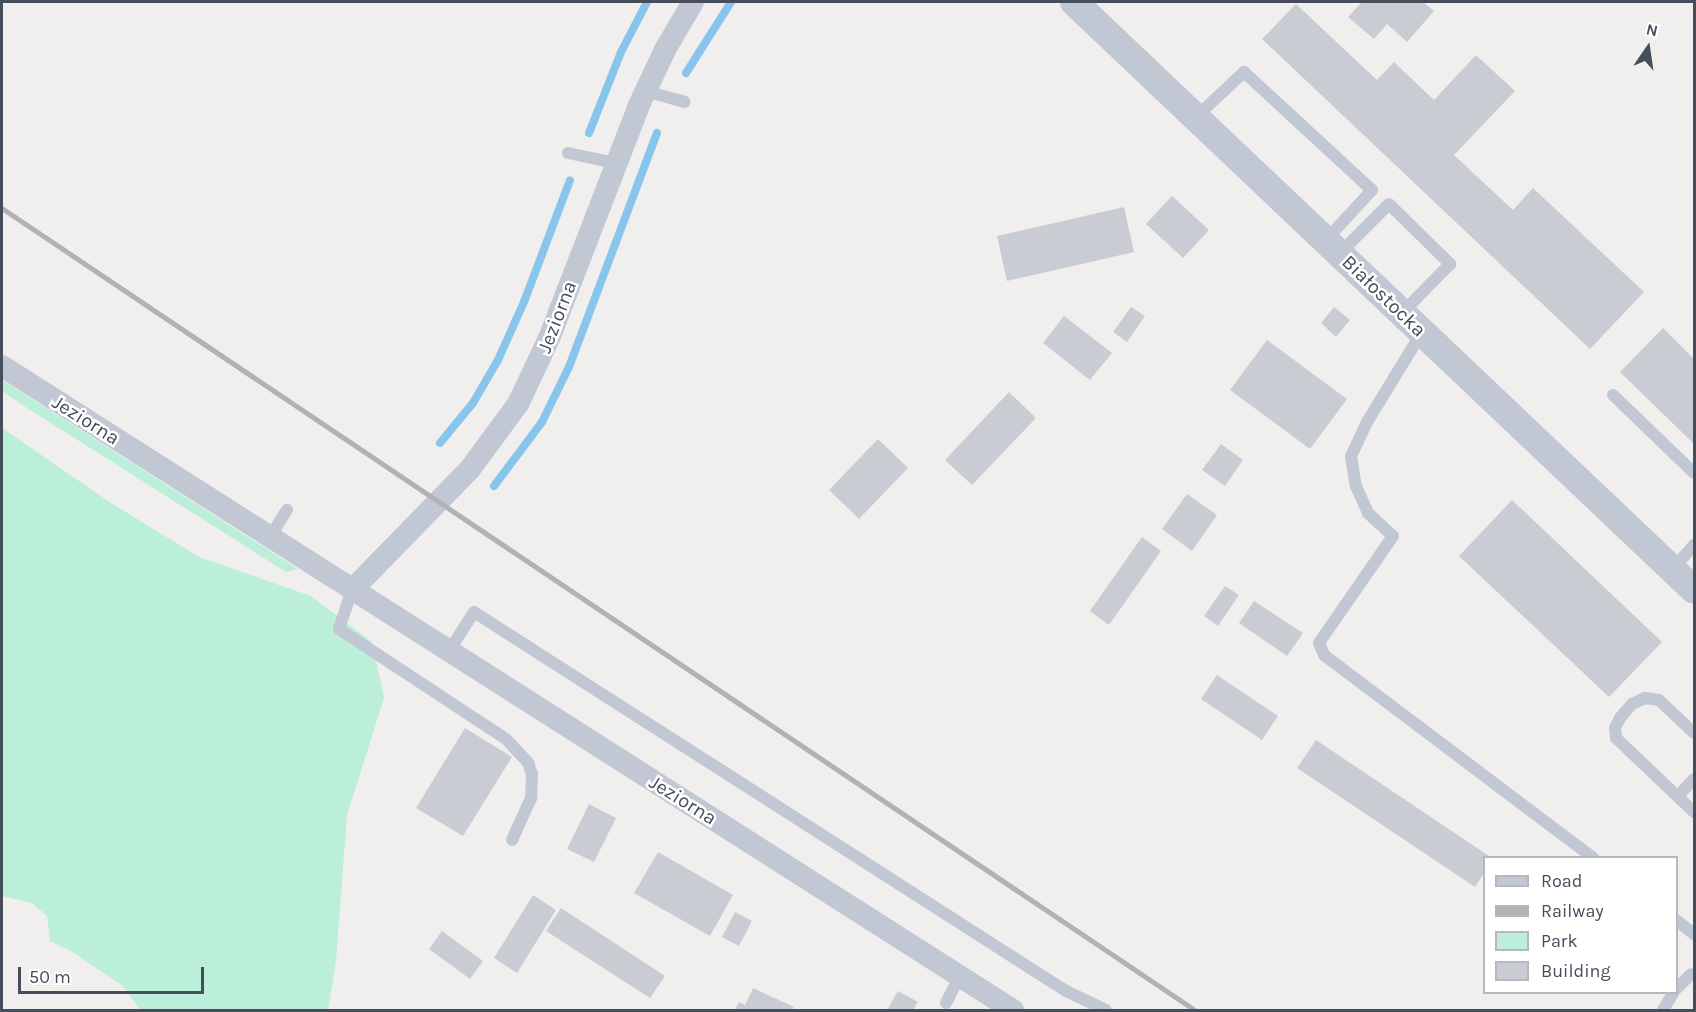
<!DOCTYPE html>
<html>
<head>
<meta charset="utf-8">
<style>
  body { margin:0 }
  #map { position:relative; width:1696px; height:1012px; overflow:hidden; background:#f1eeee; font-family:Karla,sans-serif }
  div>[style] { position:absolute }
  .green>* { inset:0; background:#bbefd9 }
  .stream>* { height:8px; margin:-4px; padding:0 4px; transform-origin:4px; border-radius:4px; background:#88c5ec }
  .building>* { inset:0; background:#caccd4 }
  .service>* { height:12px; margin:-6px; padding:0 6px; transform-origin:6px; border-radius:6px; background:#c1c7d3 }
  .minor>* { height:22px; margin:-11px; padding:0 11px; transform-origin:11px; border-radius:11px; background:#c1c7d3 }
  .tertiary>* { height:28px; margin:-14px; padding:0 14px; transform-origin:14px; border-radius:14px; background:#c1c7d3 }
  .rail>* { height:4.5px; margin:-2.25px; padding:0 2.25px; transform-origin:2.25px; border-radius:2.25px; background:#b0b2b8 }
  span { translate:-50% -50%; white-space:nowrap; text-align:center; line-height:1.15; -webkit-text-stroke:5px #fff; paint-order:stroke }
  .street-label { font-size:20px; color:#464d5b }
  .frame { position:absolute; inset:0; border:3px solid #464d5b; pointer-events:none }
  .legend { position:absolute; left:1483px; top:856px; width:195px; height:138px; box-sizing:border-box; background:#fff; border:2px solid #b5b8bd; margin:0; padding:8px 10px; list-style:none; font-size:18px; color:#464d5b }
  .legend li { display:flex; align-items:center; gap:12px; height:30px }
  .legend b { width:30px; border:2px solid #b5b8bd }
  .north { position:absolute; left:1618px; top:18px; width:60px; height:60px; -webkit-text-stroke:4px #fff; paint-order:stroke; rotate:13deg; font-size:16px; font-weight:700; line-height:24px; text-align:center; color:#464d5b }
  .north::after { content:''; display:block; margin:auto; width:21px; height:27px; background:#464d5b; clip-path:polygon(50% 0,100% 100%,50% 72%,0 100%) }
  .scale { position:absolute; left:18px; top:967px; width:186px; height:27px; box-sizing:border-box; border:3px solid #464d5b; border-top:0; padding-left:8px; font-size:18px; line-height:21px; white-space:nowrap; color:#464d5b; -webkit-text-stroke:4px #fff; paint-order:stroke }
</style>
</head>
<body>
<div id="map">
  <div class="green">
    <div style="clip-path:polygon(2px 380px,29px 397px,298px 569px,286px 572px,24px 406px,2px 391px)"></div>
    <div style="clip-path:polygon(2px 428px,111px 503px,199px 557px,311px 596px,372px 642px,384px 698px,347px 815px,336px 961px,328px 1010px,140px 1010px,123px 986px,71px 951px,50px 941px,47px 916px,32px 903px,2px 896px)"></div>
  </div>
  <div class="stream">
    <div style="left:686px;top:73px;width:84px;rotate:-57.6deg"></div>
    <div style="left:589px;top:133px;width:87px;rotate:-68.4deg"></div>
    <div style="left:621px;top:52px;width:56px;rotate:-62.5deg"></div>
    <div style="left:440px;top:443px;width:52px;rotate:-50.5deg"></div>
    <div style="left:473px;top:403px;width:50px;rotate:-59.8deg"></div>
    <div style="left:498px;top:360px;width:64px;rotate:-65.9deg"></div>
    <div style="left:524px;top:302px;width:130px;rotate:-69.3deg"></div>
    <div style="left:494px;top:486px;width:80px;rotate:-53.1deg"></div>
    <div style="left:542px;top:422px;width:61px;rotate:-63.9deg"></div>
    <div style="left:569px;top:367px;width:250px;rotate:-69.4deg"></div>
  </div>
  <div class="building">
    <div style="clip-path:polygon(1362px 2px,1423px 2px,1434px 11px,1407px 42px,1387px 24px,1374px 39px,1348px 17px)"></div>
    <div style="clip-path:polygon(1296px 4px,1377px 80px,1394px 62px,1434px 100px,1476px 55px,1515px 91px,1454px 155px,1513px 210px,1533px 188px,1644px 292px,1590px 349px,1262px 39px)"></div>
    <div style="clip-path:polygon(1172px 196px,1209px 230px,1183px 258px,1146px 224px)"></div>
    <div style="clip-path:polygon(1124px 207px,1134px 252px,1007px 281px,997px 236px)"></div>
    <div style="clip-path:polygon(1131px 307px,1145px 316px,1127px 342px,1113px 332px)"></div>
    <div style="clip-path:polygon(1334px 307px,1350px 320px,1336px 337px,1321px 323px)"></div>
    <div style="clip-path:polygon(1064px 316px,1112px 353px,1090px 380px,1043px 343px)"></div>
    <div style="clip-path:polygon(1663px 328px,1694px 359px,1694px 444px,1620px 372px)"></div>
    <div style="clip-path:polygon(1267px 340px,1347px 399px,1310px 449px,1230px 390px)"></div>
    <div style="clip-path:polygon(1009px 392px,1036px 418px,972px 485px,945px 460px)"></div>
    <div style="clip-path:polygon(878px 439px,908px 468px,859px 519px,829px 490px)"></div>
    <div style="clip-path:polygon(1221px 444px,1243px 460px,1225px 486px,1202px 470px)"></div>
    <div style="clip-path:polygon(1187px 494px,1217px 515px,1192px 551px,1162px 529px)"></div>
    <div style="clip-path:polygon(1512px 500px,1662px 642px,1609px 697px,1459px 556px)"></div>
    <div style="clip-path:polygon(1142px 537px,1161px 551px,1109px 625px,1090px 611px)"></div>
    <div style="clip-path:polygon(1225px 586px,1239px 595px,1218px 626px,1204px 616px)"></div>
    <div style="clip-path:polygon(1254px 601px,1303px 633px,1287px 656px,1239px 623px)"></div>
    <div style="clip-path:polygon(1217px 675px,1278px 716px,1262px 740px,1201px 699px)"></div>
    <div style="clip-path:polygon(465px 728px,512px 757px,463px 836px,416px 808px)"></div>
    <div style="clip-path:polygon(1316px 740px,1492px 858px,1484px 858px,1484px 873px,1475px 887px,1297px 768px)"></div>
    <div style="clip-path:polygon(589px 804px,616px 818px,594px 862px,567px 849px)"></div>
    <div style="clip-path:polygon(658px 852px,733px 895px,710px 936px,634px 893px)"></div>
    <div style="clip-path:polygon(533px 895px,556px 910px,517px 973px,494px 958px)"></div>
    <div style="clip-path:polygon(561px 908px,665px 976px,650px 998px,546px 931px)"></div>
    <div style="clip-path:polygon(735px 912px,752px 921px,739px 946px,722px 937px)"></div>
    <div style="clip-path:polygon(442px 931px,483px 961px,470px 979px,429px 949px)"></div>
    <div style="clip-path:polygon(753px 988px,794px 1007px,792px 1010px,735px 1010px,739px 1002px,745px 1005px)"></div>
    <div style="clip-path:polygon(898px 991px,918px 1002px,913px 1010px,887px 1010px)"></div>
  </div>
  <div class="service">
    <div style="left:645px;top:91px;width:41px;rotate:15.4deg"></div>
    <div style="left:1196px;top:117px;width:66px;rotate:-43.2deg"></div>
    <div style="left:1244px;top:72px;width:174px;rotate:42.7deg"></div>
    <div style="left:1372px;top:190px;width:68px;rotate:132.6deg"></div>
    <div style="left:568px;top:153px;width:49px;rotate:11.8deg"></div>
    <div style="left:1340px;top:253px;width:69px;rotate:-45deg"></div>
    <div style="left:1389px;top:204px;width:86px;rotate:44.5deg"></div>
    <div style="left:1450px;top:264px;width:67px;rotate:134.4deg"></div>
    <div style="left:1422px;top:332px;width:105px;rotate:121.4deg"></div>
    <div style="left:1367px;top:422px;width:38px;rotate:115deg"></div>
    <div style="left:1351px;top:456px;width:30px;rotate:81deg"></div>
    <div style="left:1356px;top:486px;width:30px;rotate:66deg"></div>
    <div style="left:1368px;top:513px;width:34px;rotate:43deg"></div>
    <div style="left:1393px;top:536px;width:130px;rotate:124.7deg"></div>
    <div style="left:1319px;top:643px;width:13px;rotate:67deg"></div>
    <div style="left:1324px;top:655px;width:337px;rotate:37deg"></div>
    <div style="left:1613px;top:395px;width:112px;rotate:43.9deg"></div>
    <div style="left:270px;top:537px;width:32px;rotate:-58deg"></div>
    <div style="left:1673px;top:569px;width:32px;rotate:-49deg"></div>
    <div style="left:352px;top:590px;width:41px;rotate:108.4deg"></div>
    <div style="left:339px;top:629px;width:200px;rotate:33.4deg"></div>
    <div style="left:506px;top:739px;width:33px;rotate:47deg"></div>
    <div style="left:528px;top:763px;width:12px;rotate:70deg"></div>
    <div style="left:532px;top:774px;width:24px;rotate:92deg"></div>
    <div style="left:531px;top:798px;width:46px;rotate:114.3deg"></div>
    <div style="left:449px;top:651px;width:46px;rotate:-57.3deg"></div>
    <div style="left:474px;top:612px;width:703px;rotate:32.63deg"></div>
    <div style="left:1066px;top:991px;width:44px;rotate:25.4deg"></div>
    <div style="left:1694px;top:733px;width:48px;rotate:-136.7deg"></div>
    <div style="left:1659px;top:700px;width:14px;rotate:-172deg"></div>
    <div style="left:1645px;top:698px;width:14px;rotate:155deg"></div>
    <div style="left:1632px;top:704px;width:18px;rotate:131deg"></div>
    <div style="left:1620px;top:718px;width:11px;rotate:117deg"></div>
    <div style="left:1615px;top:728px;width:10px;rotate:84deg"></div>
    <div style="left:1616px;top:738px;width:108px;rotate:43.5deg"></div>
    <div style="left:1678px;top:796px;width:23px;rotate:-47deg"></div>
    <div style="left:1676px;top:920px;width:23px;rotate:38deg"></div>
    <div style="left:1676px;top:989px;width:21px;rotate:-45deg"></div>
    <div style="left:946px;top:1003px;width:30px;rotate:-63deg"></div>
    <div style="left:1663px;top:1010px;width:21px;rotate:-59deg"></div>
  </div>
  <div class="minor">
    <div style="left:2px;top:366px;width:1199px;rotate:32.5deg"></div>
    <div style="left:352px;top:590px;width:169px;rotate:-45.7deg"></div>
    <div style="left:470px;top:469px;width:81px;rotate:-53.6deg"></div>
    <div style="left:518px;top:404px;width:75px;rotate:-64.8deg"></div>
    <div style="left:550px;top:336px;width:248px;rotate:-68.9deg"></div>
    <div style="left:639px;top:105px;width:63px;rotate:-64.7deg"></div>
    <div style="left:666px;top:48px;width:53px;rotate:-59.6deg"></div>
  </div>
  <div class="tertiary">
    <div style="left:1074px;top:2px;width:854px;rotate:43.48deg"></div>
  </div>
  <div class="rail">
    <div style="left:2px;top:208px;width:1438px;rotate:33.91deg"></div>
  </div>
  <div class="street-label">
    <span style="left:1384px;top:296px;rotate:44deg">Białostocka</span>
    <span style="left:557px;top:317px;rotate:-69deg">Jeziorna</span>
    <span style="left:86px;top:420px;rotate:32deg">Jeziorna</span>
    <span style="left:683px;top:800px;rotate:32deg">Jeziorna</span>
  </div>
  <div class="frame"></div>
  <ul class="legend">
  <li><b style="height:8px;background:#c1c7d3"></b>Road</li>
  <li><b style="height:8px;background:#b0b2b8"></b>Railway</li>
  <li><b style="height:16px;background:#bbefd9"></b>Park</li>
  <li><b style="height:16px;background:#caccd4"></b>Building</li>
  </ul>
  <div class="north">N</div>
  <div class="scale">50 m</div>
</div>
</body>
</html>
